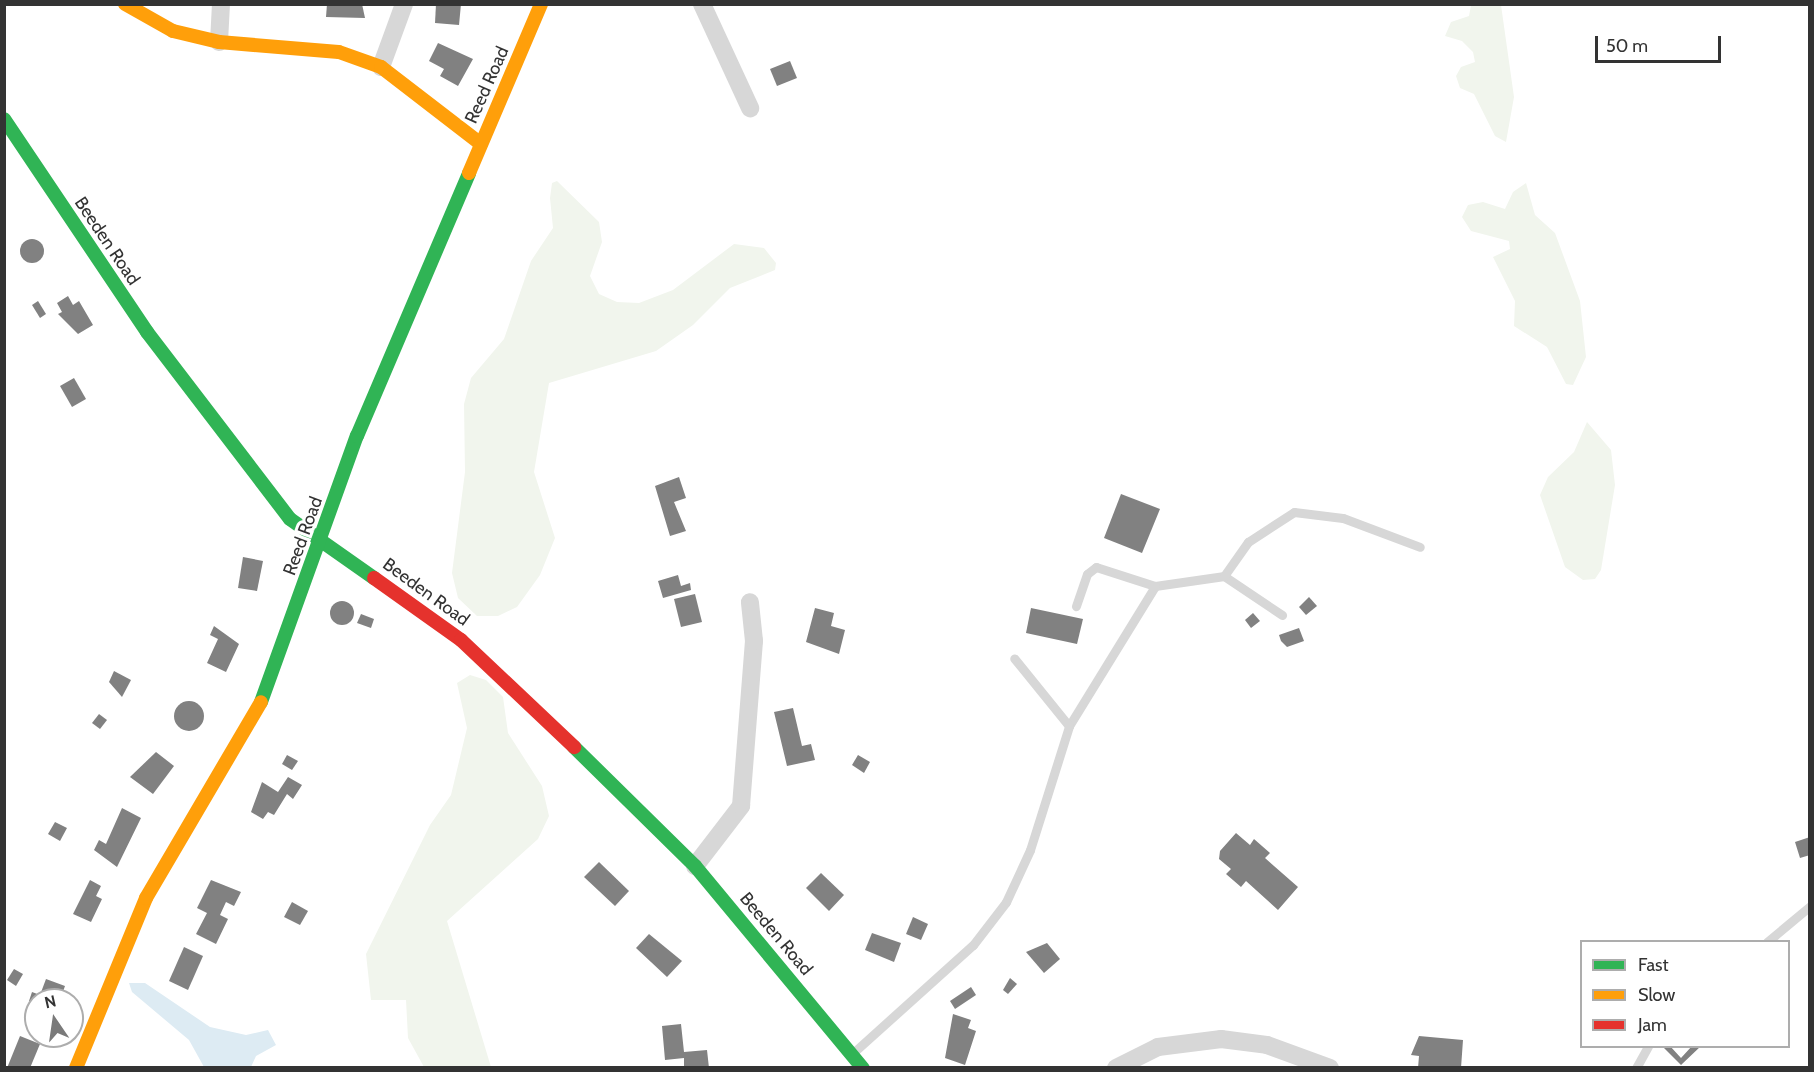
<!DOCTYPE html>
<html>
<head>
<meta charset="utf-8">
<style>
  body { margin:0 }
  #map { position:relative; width:1814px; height:1072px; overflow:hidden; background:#fff; font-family:Cabin,sans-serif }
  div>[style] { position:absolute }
  .green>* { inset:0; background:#f1f5ed }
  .water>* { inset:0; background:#ddebf3 }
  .building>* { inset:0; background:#818181 }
  .round { border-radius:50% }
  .lane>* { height:9px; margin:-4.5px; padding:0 4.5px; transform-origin:4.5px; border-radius:4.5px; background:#d7d7d7 }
  .street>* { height:18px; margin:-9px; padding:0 9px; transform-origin:9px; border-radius:9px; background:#d7d7d7 }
  .fast>* { height:14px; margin:-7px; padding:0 7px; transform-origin:7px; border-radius:7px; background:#30b455 }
  .slow>* { height:14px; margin:-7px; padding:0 7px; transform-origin:7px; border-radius:7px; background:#ff9f0a }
  .jam>* { height:14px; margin:-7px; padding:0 7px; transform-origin:7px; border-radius:7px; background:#e5322d }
  span { translate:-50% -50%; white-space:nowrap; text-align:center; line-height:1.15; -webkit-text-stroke:6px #fff; paint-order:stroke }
  .street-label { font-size:18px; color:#333 }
  .frame { position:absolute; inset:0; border:6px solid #333; pointer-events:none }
  .legend { position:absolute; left:1580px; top:940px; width:210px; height:108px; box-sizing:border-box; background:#fff; border:2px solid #adadad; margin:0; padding:8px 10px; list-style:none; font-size:18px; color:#333 }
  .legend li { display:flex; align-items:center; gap:12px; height:30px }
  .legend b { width:30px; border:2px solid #adadad }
  .north { position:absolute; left:24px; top:988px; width:60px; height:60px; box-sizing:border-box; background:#fff; border:2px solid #adadad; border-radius:50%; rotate:347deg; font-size:16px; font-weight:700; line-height:24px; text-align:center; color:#333 }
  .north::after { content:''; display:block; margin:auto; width:21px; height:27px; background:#7a7a7a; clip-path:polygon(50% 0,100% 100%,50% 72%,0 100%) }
  .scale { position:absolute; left:1595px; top:36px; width:126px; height:27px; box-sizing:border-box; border:3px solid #333; border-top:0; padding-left:8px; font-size:18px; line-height:21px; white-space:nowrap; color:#333; -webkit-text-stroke:4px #fff; paint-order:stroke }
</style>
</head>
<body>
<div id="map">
  <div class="green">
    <div style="clip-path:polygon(1471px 5px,1501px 5px,1514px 97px,1506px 142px,1495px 136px,1474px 94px,1460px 88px,1456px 76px,1461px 67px,1475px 62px,1473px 52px,1462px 41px,1445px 36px,1451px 22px,1469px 16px)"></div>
    <div style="clip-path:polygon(557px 181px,599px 222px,602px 242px,590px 276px,599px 294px,617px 302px,639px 303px,673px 290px,734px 244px,764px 248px,776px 263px,775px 270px,730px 288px,693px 325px,656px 351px,549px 383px,534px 472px,555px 538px,540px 575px,517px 607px,498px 616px,477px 616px,458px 598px,452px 573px,465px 472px,464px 404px,471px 378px,504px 339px,531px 261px,553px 228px,550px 198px,552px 183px)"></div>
    <div style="clip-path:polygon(1526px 183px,1535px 215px,1555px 233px,1580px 301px,1586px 357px,1573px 385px,1566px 384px,1547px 347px,1514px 326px,1515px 301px,1493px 257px,1510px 249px,1509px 241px,1471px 231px,1462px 217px,1468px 205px,1483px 202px,1505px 209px,1513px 192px)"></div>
    <div style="clip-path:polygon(1587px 422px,1611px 450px,1615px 485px,1601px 570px,1595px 579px,1583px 580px,1565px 567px,1540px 495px,1548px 477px,1574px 452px)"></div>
    <div style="clip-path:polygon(470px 675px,486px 680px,503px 697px,508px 733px,542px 786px,549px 816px,538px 839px,447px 921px,491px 1067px,424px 1067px,408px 1038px,406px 1000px,371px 1000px,366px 954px,430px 825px,451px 795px,467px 728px,457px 683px)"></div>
  </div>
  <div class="water">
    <div style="clip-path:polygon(129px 983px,145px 983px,210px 1027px,246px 1035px,268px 1030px,276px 1045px,256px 1056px,251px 1067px,204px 1067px,189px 1040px,132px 992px)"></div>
  </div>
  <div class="building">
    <div style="clip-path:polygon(327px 4px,362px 4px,365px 18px,326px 17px)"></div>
    <div style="clip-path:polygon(436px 4px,461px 4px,459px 25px,435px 23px)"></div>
    <div style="clip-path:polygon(438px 43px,473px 59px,458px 86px,440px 76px,444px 69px,429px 61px)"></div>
    <div style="clip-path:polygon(790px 61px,797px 78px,777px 86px,770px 69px)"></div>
    <div class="round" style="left:20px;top:239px;width:24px;height:24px"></div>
    <div style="clip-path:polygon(68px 296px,73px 305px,79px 301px,93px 325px,78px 334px,58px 314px,62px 312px,57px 303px)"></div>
    <div style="clip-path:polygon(38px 301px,46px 314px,40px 318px,32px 305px)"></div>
    <div style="clip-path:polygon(74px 378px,86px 399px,72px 407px,60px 386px)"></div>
    <div style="clip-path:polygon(679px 477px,686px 498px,674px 502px,686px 531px,670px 536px,655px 486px)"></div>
    <div style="clip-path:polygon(1121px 494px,1160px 509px,1142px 553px,1104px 538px)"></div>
    <div style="clip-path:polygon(243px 557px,263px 561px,257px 591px,238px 588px)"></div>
    <div style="clip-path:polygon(678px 575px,681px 586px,690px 583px,691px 590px,663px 598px,658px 581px)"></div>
    <div style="clip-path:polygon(695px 594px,702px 622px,681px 627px,674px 599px)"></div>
    <div style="clip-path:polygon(1309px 597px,1317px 606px,1306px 615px,1299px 607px)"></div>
    <div class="round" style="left:330px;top:601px;width:24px;height:24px"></div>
    <div style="clip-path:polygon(815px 608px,834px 613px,831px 626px,845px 630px,839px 654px,806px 642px)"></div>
    <div style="clip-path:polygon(1031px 608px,1083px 619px,1077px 644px,1026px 633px)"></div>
    <div style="clip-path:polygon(1253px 613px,1260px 621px,1251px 628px,1245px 620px)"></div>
    <div style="clip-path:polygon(361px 614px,374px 619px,371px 628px,357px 623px)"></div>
    <div style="clip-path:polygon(214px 626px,239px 644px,226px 672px,207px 663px,218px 639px,210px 635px)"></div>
    <div style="clip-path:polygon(1299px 628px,1304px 641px,1287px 647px,1281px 641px,1279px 635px)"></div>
    <div style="clip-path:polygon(114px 671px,131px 680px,122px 697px,109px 682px)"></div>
    <div class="round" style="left:174px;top:701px;width:30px;height:30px"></div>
    <div style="clip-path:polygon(793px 708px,802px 746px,811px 744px,815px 760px,787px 766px,774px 712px)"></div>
    <div style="clip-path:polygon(99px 714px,107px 720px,100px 729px,92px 723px)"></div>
    <div style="clip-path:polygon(156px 752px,174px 766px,153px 794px,130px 777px)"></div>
    <div style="clip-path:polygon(287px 755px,298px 761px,292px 770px,282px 764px)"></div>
    <div style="clip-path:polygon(858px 755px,870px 762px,864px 773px,852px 765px)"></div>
    <div style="clip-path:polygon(288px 777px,302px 785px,293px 799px,287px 794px,274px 815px,268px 812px,263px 819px,251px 812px,262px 782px,278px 792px)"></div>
    <div style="clip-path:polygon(122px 808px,141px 818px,117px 867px,94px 850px,99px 840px,106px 844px)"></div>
    <div style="clip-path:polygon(55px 822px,67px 828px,60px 841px,48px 834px)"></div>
    <div style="clip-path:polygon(1236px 833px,1250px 845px,1254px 839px,1270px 853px,1265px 858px,1298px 887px,1278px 910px,1246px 881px,1241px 887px,1226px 874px,1231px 869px,1219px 859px,1220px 851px)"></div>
    <div style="clip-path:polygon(1810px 837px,1810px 855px,1800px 858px,1795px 842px)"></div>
    <div style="clip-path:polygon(599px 862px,629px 891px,615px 906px,584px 877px)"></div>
    <div style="clip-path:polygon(821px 873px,844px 895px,829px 911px,806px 888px)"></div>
    <div style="clip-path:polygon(90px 880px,101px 886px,96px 896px,102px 899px,91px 922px,73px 914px)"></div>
    <div style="clip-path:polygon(211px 880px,241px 892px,234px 906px,226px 902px,220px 915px,228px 919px,216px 944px,196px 934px,207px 913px,197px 908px)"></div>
    <div style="clip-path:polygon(292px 902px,308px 911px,300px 925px,284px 917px)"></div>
    <div style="clip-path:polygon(913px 917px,928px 924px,921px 940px,906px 934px)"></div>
    <div style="clip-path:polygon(872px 933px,901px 943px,894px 962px,865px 950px)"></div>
    <div style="clip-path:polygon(649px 934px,682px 961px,667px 977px,636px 948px)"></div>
    <div style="clip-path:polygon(1047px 943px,1060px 959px,1044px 973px,1026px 952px)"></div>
    <div style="clip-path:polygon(184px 947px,203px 956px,188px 990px,169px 981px)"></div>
    <div style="clip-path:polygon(14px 969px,23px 974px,16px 986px,7px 980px)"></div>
    <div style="clip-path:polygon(1010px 978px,1017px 984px,1008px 994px,1003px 990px)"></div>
    <div style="clip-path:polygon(46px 979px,65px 986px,60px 1000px,29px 1001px,32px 992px,40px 995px)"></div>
    <div style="clip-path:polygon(971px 987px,976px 995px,955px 1009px,950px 1001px)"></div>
    <div style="clip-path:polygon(953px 1014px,971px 1020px,968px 1028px,976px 1031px,965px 1065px,945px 1058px)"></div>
    <div style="clip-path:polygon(681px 1024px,684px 1052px,707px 1050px,709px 1068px,684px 1068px,684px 1058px,665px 1060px,662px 1026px)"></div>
    <div style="clip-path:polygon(20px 1036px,40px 1044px,30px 1068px,7px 1068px)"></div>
    <div style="clip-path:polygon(1419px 1036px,1463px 1040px,1461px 1068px,1418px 1068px,1419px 1056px,1411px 1055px)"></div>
    <div style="clip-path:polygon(1670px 1046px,1681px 1058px,1692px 1046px,1701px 1046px,1681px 1065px,1664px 1048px)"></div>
  </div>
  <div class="lane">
    <div style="left:1224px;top:576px;width:70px;rotate:33.9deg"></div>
    <div style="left:1155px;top:586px;width:70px;rotate:-8.2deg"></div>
    <div style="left:1224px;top:576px;width:42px;rotate:-54.8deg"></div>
    <div style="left:1248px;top:542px;width:55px;rotate:-33.1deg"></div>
    <div style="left:1294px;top:512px;width:49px;rotate:7deg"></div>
    <div style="left:1343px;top:518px;width:82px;rotate:20.6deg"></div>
    <div style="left:1069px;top:726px;width:164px;rotate:-58.4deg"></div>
    <div style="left:1155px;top:586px;width:62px;rotate:-162.1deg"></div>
    <div style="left:1096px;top:567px;width:11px;rotate:142deg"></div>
    <div style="left:1087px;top:574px;width:34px;rotate:109deg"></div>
    <div style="left:1767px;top:942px;width:56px;rotate:-39.9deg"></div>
    <div style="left:854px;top:1052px;width:160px;rotate:-42deg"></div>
    <div style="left:973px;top:945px;width:54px;rotate:-52.5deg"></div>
    <div style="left:1006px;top:902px;width:57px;rotate:-65.2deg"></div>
    <div style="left:1030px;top:850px;width:130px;rotate:-72.5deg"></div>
    <div style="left:1069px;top:726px;width:87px;rotate:-129deg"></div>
    <div style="left:1636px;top:1068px;width:25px;rotate:-61deg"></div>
  </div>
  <div class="street">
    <div style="left:702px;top:4px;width:115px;rotate:65.2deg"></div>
    <div style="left:219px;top:42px;width:38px;rotate:-87deg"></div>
    <div style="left:381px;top:67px;width:67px;rotate:-69.9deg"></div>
    <div style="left:695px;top:866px;width:76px;rotate:-52.5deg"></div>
    <div style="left:741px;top:806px;width:166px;rotate:-85.5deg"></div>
    <div style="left:754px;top:641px;width:39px;rotate:-96deg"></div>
    <div style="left:1116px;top:1068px;width:47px;rotate:-26.6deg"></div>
    <div style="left:1158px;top:1047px;width:64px;rotate:-7.2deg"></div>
    <div style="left:1221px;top:1039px;width:46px;rotate:7.4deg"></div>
    <div style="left:1267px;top:1045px;width:67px;rotate:20.1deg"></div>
  </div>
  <div class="fast">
    <div style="left:4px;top:119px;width:257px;rotate:56.1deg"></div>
    <div style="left:147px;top:332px;width:235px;rotate:52.6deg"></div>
    <div style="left:290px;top:519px;width:103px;rotate:35.1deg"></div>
    <div style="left:261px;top:702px;width:283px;rotate:-70.2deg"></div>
    <div style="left:357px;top:436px;width:286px;rotate:-66.9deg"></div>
    <div style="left:574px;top:747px;width:170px;rotate:44.5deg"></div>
    <div style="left:695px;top:866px;width:263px;rotate:50.3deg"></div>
  </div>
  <div class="slow">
    <div style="left:125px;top:4px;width:55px;rotate:29.4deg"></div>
    <div style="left:173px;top:31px;width:47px;rotate:13.4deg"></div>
    <div style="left:219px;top:42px;width:120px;rotate:4.8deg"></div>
    <div style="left:339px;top:52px;width:45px;rotate:19.7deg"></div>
    <div style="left:381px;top:67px;width:126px;rotate:37.6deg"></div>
    <div style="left:469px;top:173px;width:184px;rotate:-66.9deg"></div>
    <div style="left:76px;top:1068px;width:184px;rotate:-67.6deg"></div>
    <div style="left:146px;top:898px;width:227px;rotate:-59.6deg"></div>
  </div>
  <div class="jam">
    <div style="left:374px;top:578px;width:107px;rotate:35.5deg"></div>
    <div style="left:461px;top:640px;width:156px;rotate:43.4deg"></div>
  </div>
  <div class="street-label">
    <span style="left:487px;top:85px;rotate:-66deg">Reed Road</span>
    <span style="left:107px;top:241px;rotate:56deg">Beeden Road</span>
    <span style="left:303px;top:536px;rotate:-70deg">Reed Road</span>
    <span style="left:426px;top:592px;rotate:36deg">Beeden Road</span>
    <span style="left:776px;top:934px;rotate:50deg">Beeden Road</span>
  </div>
  <div class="frame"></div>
  <ul class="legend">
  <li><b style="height:8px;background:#30b455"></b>Fast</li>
  <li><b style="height:8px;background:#ff9f0a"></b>Slow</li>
  <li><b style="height:8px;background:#e5322d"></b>Jam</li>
  </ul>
  <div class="north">N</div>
  <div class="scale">50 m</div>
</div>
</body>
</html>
